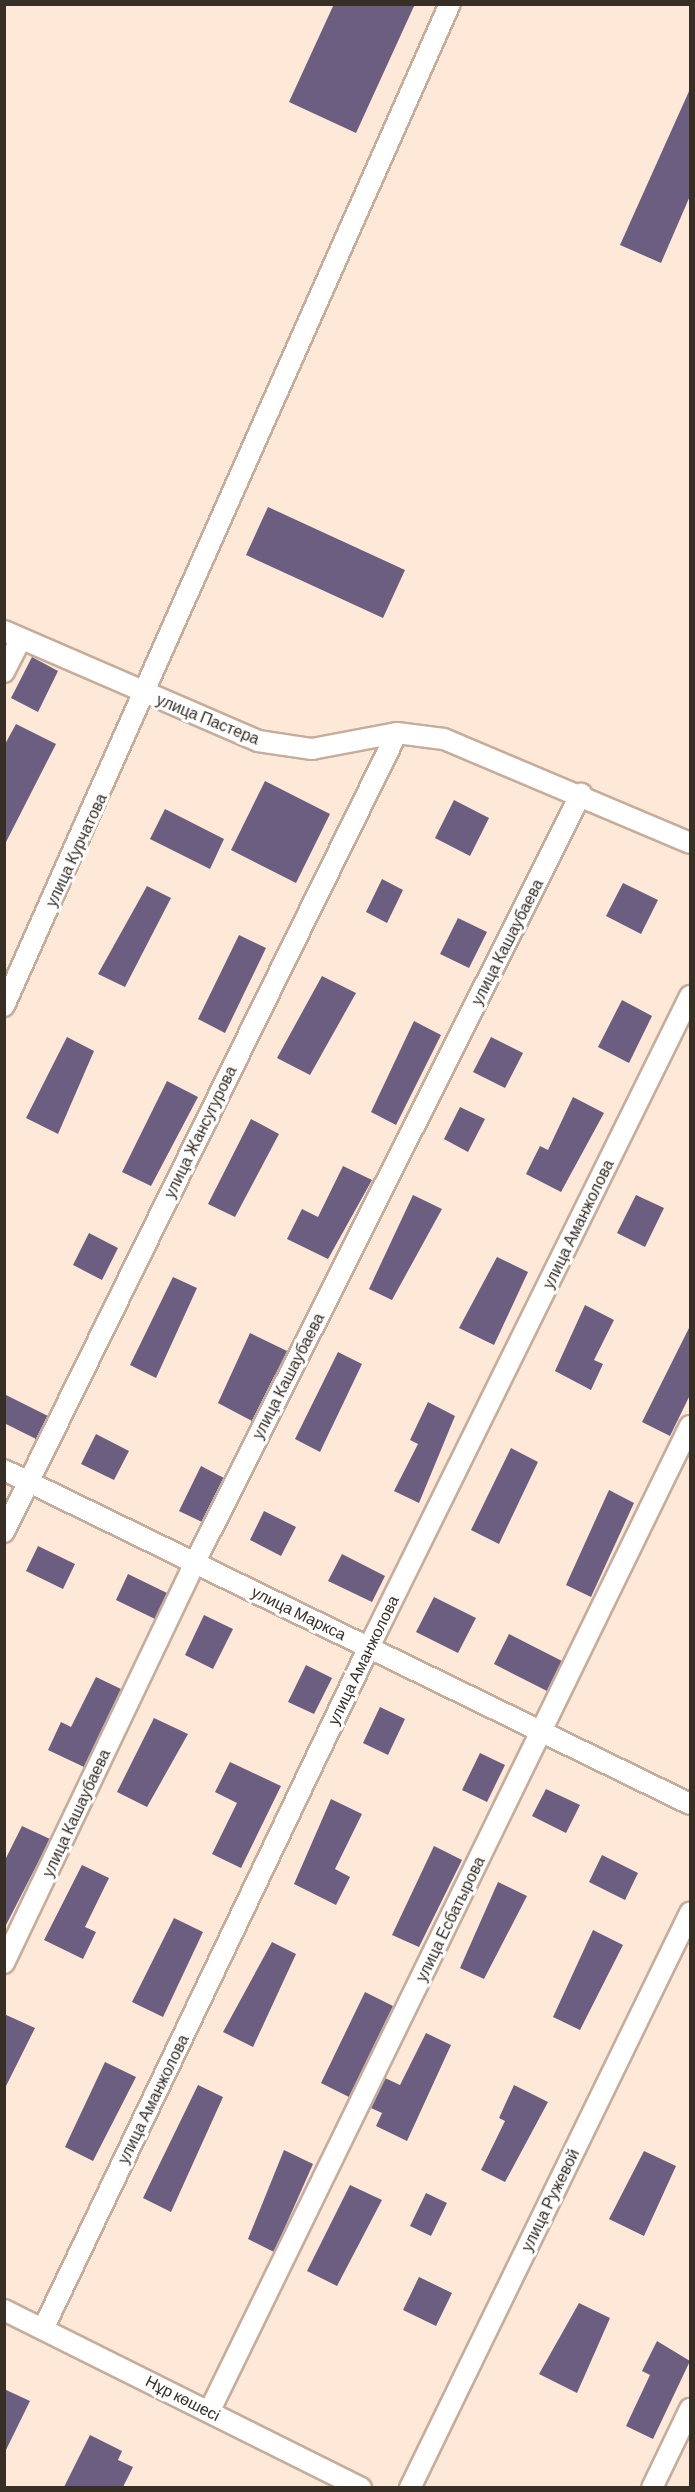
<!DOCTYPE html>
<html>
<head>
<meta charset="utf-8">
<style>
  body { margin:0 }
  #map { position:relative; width:695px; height:2492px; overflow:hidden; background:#fee9d9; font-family:Barlow,sans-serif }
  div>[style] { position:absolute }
  .building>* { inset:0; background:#6c5e81 }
  .roads { filter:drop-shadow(2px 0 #c6ad9b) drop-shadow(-2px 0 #c6ad9b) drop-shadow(0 2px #c6ad9b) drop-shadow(0 -2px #c6ad9b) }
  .minor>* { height:20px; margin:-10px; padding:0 10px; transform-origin:10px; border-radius:10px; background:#fff }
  span { translate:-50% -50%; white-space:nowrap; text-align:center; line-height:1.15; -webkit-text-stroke:6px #fff; paint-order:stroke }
  .street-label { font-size:16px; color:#372e26 }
  .frame { position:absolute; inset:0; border:6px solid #372e26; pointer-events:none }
</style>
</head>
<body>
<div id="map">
  <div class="building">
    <div style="clip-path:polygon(334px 4px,415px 4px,356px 133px,289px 102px)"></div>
    <div style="clip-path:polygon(690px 89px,690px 196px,661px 263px,620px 245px)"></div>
    <div style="clip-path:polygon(268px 507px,405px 570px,383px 618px,246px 555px)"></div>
    <div style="clip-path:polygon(32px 657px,58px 671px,38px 712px,11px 698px)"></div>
    <div style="clip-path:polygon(16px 724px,56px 744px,4px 846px,4px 746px)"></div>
    <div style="clip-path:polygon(265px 781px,330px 814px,296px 883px,231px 850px)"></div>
    <div style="clip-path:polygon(454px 800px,489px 818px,470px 856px,435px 838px)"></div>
    <div style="clip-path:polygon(165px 809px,224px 839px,210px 869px,150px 839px)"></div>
    <div style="clip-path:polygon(382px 879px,403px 890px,387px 923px,366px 912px)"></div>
    <div style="clip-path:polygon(623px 883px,658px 900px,641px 934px,606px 916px)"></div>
    <div style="clip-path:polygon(147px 886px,171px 898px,125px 987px,98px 974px)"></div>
    <div style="clip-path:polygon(458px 918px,487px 932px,469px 968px,440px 954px)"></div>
    <div style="clip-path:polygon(239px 935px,266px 948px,225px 1033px,198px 1019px)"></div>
    <div style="clip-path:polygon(322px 976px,356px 993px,310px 1075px,277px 1058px)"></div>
    <div style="clip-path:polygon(622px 1000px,652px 1016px,629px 1063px,598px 1047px)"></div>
    <div style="clip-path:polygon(414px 1021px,441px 1035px,396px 1125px,371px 1112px)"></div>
    <div style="clip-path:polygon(67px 1037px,94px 1051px,58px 1134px,26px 1118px)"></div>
    <div style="clip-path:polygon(491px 1037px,523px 1053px,505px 1088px,473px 1072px)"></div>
    <div style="clip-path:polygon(167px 1081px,198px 1097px,151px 1186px,122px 1172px)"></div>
    <div style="clip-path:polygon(573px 1097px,604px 1113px,561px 1192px,526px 1174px,540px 1146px,548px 1150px)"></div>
    <div style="clip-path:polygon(460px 1107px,485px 1119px,468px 1152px,444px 1139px)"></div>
    <div style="clip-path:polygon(251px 1119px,279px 1134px,235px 1217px,208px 1204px)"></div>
    <div style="clip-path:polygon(343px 1166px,372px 1180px,328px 1259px,287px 1239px,302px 1209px,318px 1217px)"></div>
    <div style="clip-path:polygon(413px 1195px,442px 1209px,392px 1300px,369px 1289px)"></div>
    <div style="clip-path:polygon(636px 1195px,664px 1208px,645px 1247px,617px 1233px)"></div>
    <div style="clip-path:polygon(89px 1233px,118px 1248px,102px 1280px,73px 1265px)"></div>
    <div style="clip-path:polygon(497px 1257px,528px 1272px,494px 1345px,459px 1328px)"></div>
    <div style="clip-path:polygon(173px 1277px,197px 1288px,156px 1378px,130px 1365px)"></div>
    <div style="clip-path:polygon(585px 1305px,614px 1320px,594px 1360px,603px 1364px,591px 1390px,555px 1371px)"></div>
    <div style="clip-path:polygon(690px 1326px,690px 1395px,670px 1436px,642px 1422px)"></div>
    <div style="clip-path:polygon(250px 1333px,287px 1351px,252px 1421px,218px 1403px)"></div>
    <div style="clip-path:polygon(338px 1352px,362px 1364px,320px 1452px,295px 1439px)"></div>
    <div style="clip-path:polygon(4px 1394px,48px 1416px,36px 1439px,4px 1423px)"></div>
    <div style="clip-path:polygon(428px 1402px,455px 1416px,419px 1503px,394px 1491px,418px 1444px,410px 1440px)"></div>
    <div style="clip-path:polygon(96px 1434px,129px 1451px,114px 1480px,81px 1464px)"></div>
    <div style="clip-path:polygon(511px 1448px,538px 1462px,499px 1544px,471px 1530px)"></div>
    <div style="clip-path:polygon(201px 1466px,224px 1478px,202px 1522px,179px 1511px)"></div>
    <div style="clip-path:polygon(609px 1490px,634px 1503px,591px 1597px,566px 1585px)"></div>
    <div style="clip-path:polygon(264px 1511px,296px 1527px,281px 1556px,250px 1540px)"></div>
    <div style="clip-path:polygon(38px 1546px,75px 1564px,63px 1589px,26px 1571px)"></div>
    <div style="clip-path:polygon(342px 1554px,385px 1576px,372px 1602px,328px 1581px)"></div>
    <div style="clip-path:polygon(128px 1574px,167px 1593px,155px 1619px,116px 1600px)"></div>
    <div style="clip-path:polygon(434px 1597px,476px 1618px,458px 1653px,416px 1632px)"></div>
    <div style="clip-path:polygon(204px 1615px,233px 1629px,213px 1669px,185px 1655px)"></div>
    <div style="clip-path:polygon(509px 1634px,562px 1661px,547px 1691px,494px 1664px)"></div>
    <div style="clip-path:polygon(306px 1665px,332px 1678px,314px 1714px,288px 1702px)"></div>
    <div style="clip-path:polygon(96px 1677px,121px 1689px,84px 1767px,48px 1750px,61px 1722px,71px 1727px)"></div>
    <div style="clip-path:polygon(380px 1707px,405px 1719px,388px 1755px,363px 1743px)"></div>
    <div style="clip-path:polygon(154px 1718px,188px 1734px,147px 1807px,117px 1792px)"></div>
    <div style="clip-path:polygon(480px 1753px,505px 1765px,487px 1802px,462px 1790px)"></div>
    <div style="clip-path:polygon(230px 1762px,281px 1786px,241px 1868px,212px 1854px,237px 1803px,215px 1792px)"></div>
    <div style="clip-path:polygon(546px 1789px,580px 1805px,566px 1833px,532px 1816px)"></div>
    <div style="clip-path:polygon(331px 1799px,362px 1814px,335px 1869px,350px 1877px,336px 1905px,294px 1884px)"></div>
    <div style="clip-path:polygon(22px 1826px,50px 1839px,4px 1929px,4px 1862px)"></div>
    <div style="clip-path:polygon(434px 1846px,462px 1860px,419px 1947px,392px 1935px)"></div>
    <div style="clip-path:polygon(602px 1855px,638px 1873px,625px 1900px,589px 1882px)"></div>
    <div style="clip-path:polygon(82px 1865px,109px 1878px,85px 1927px,96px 1932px,83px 1959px,44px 1940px)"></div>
    <div style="clip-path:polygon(498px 1882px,527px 1896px,484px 1979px,460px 1968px)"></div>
    <div style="clip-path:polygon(174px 1918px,203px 1932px,163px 2017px,132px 2002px)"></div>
    <div style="clip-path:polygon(593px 1930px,623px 1945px,580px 2030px,553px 2017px)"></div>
    <div style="clip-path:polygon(272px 1942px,296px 1954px,253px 2047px,223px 2032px)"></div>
    <div style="clip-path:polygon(365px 1992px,393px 2006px,349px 2097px,321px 2083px)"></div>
    <div style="clip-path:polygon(4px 2014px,35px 2028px,4px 2090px)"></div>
    <div style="clip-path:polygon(426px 2033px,451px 2045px,407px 2141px,376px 2126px,382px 2113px,371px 2108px,385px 2078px,400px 2085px)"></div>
    <div style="clip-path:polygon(105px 2062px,136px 2077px,93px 2161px,65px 2147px)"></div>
    <div style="clip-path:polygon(198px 2085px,223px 2097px,171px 2212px,143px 2198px)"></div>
    <div style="clip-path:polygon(514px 2085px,548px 2102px,505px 2182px,481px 2170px,505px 2121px,499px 2118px)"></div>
    <div style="clip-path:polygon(284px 2150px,313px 2164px,274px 2252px,248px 2239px)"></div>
    <div style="clip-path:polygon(644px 2151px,676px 2166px,644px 2236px,609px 2219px)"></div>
    <div style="clip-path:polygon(350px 2185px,382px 2200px,337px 2286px,307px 2271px)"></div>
    <div style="clip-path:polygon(426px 2193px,447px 2203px,431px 2236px,410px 2226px)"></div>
    <div style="clip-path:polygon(419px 2277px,452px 2293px,436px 2326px,403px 2310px)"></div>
    <div style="clip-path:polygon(579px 2303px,610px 2318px,577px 2393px,539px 2374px)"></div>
    <div style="clip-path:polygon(657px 2341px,690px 2361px,653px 2439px,626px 2426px,650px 2375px,642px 2371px)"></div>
    <div style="clip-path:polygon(4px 2389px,30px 2401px,4px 2454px)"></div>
    <div style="clip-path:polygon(90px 2435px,122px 2451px,118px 2460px,133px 2467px,123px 2487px,64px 2487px)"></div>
  </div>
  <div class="roads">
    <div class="minor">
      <div style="left:4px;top:631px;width:277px;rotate:23.4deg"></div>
      <div style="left:258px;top:741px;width:55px;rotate:8.4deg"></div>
      <div style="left:312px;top:749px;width:86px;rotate:-10.7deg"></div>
      <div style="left:397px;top:733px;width:47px;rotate:7.3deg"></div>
      <div style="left:444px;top:739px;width:267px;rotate:22.9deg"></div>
      <div style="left:4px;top:672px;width:37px;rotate:-63deg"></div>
      <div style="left:4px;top:1006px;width:1097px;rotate:-66.01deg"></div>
      <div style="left:4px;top:1470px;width:763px;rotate:25.96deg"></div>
      <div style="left:4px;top:1532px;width:890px;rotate:-63.81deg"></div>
      <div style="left:4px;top:1963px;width:444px;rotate:-64.5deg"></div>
      <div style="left:195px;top:1562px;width:860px;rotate:-63.32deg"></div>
      <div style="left:4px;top:2310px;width:399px;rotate:26.5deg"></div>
      <div style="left:43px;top:2329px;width:756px;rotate:-64.45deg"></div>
      <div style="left:369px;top:1647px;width:726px;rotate:-63.75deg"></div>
      <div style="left:209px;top:2412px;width:1097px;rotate:-64deg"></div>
      <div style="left:410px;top:2488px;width:640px;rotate:-64.04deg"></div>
      <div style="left:652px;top:2488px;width:88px;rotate:-64.3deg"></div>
    </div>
  </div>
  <div class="street-label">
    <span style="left:208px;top:719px;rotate:22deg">улица Пастера</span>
    <span style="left:76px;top:850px;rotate:-65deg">улица Курчатова</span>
    <span style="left:507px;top:942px;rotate:-63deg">улица Кашаубаева</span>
    <span style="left:200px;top:1132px;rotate:-64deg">улица Жансугурова</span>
    <span style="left:578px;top:1224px;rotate:-64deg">улица Аманжолова</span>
    <span style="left:288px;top:1376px;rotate:-63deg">улица Кашаубаева</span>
    <span style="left:299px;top:1613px;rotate:26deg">улица Маркса</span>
    <span style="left:363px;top:1660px;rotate:-64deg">улица Аманжолова</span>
    <span style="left:76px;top:1813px;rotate:-65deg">улица Кашаубаева</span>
    <span style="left:450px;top:1919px;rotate:-64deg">улица Есбатырова</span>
    <span style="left:153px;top:2099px;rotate:-64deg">улица Аманжолова</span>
    <span style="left:550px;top:2200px;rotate:-64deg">улица Ружевой</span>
    <span style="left:183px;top:2398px;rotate:27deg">Нұр көшесі</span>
  </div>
  <div class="frame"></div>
</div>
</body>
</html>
